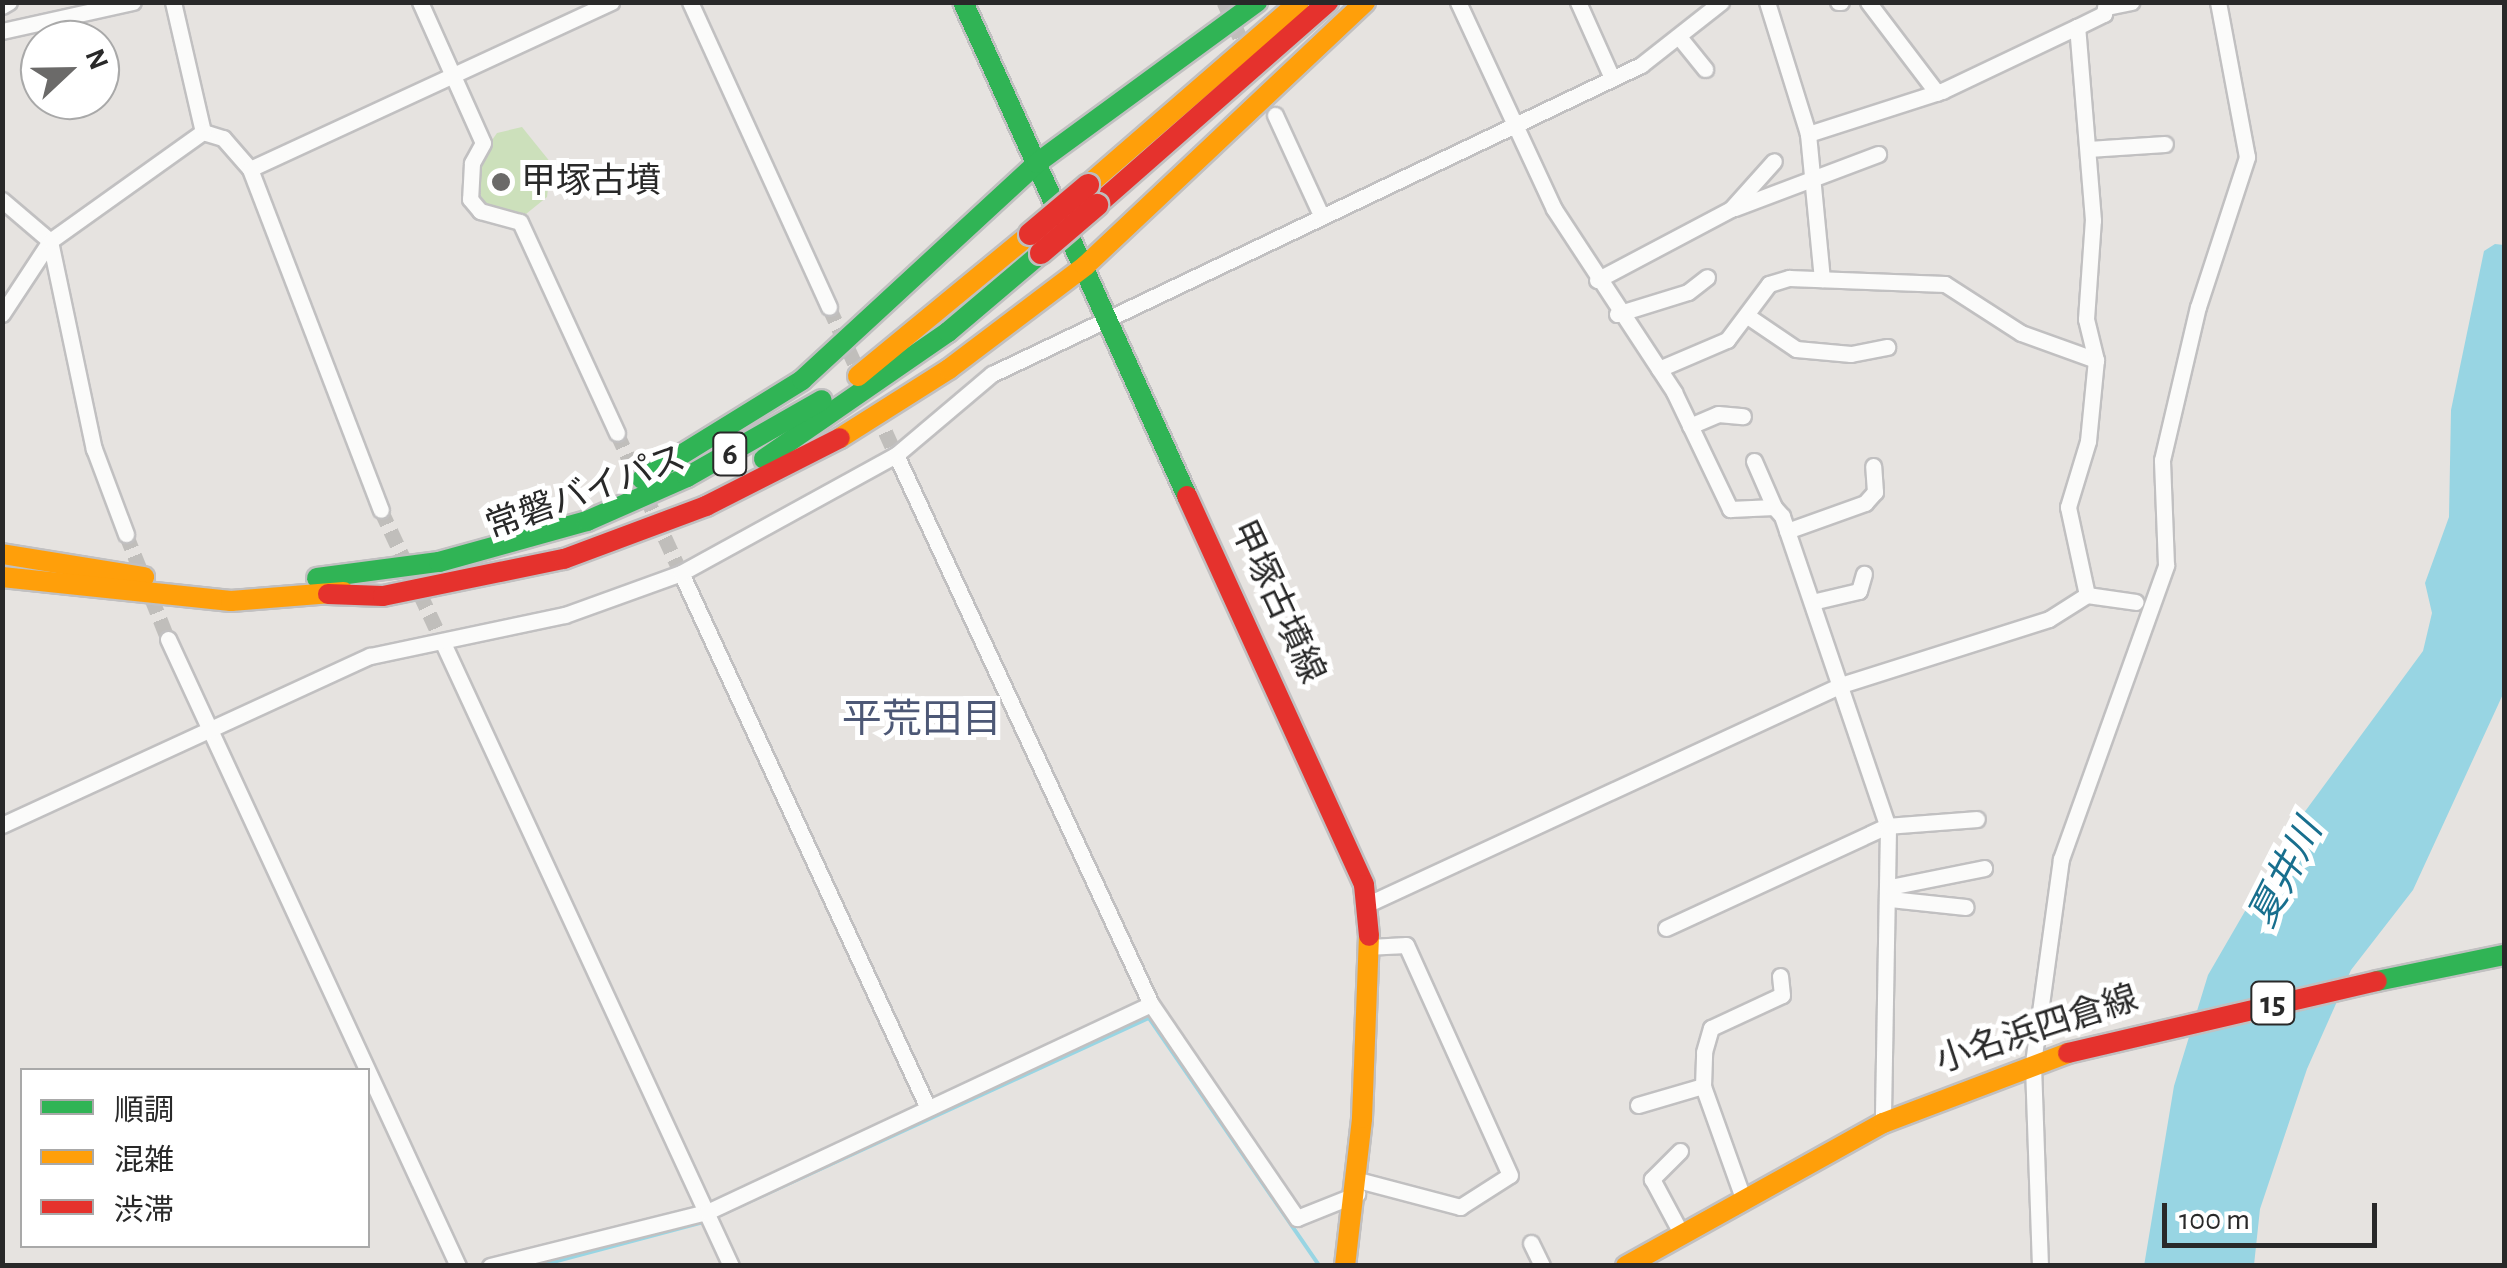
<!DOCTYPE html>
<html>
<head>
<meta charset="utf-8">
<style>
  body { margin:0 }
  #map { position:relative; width:2507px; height:1268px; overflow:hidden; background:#e6e3e0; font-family:"Alegreya Sans","Noto Sans JP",sans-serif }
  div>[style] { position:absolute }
  .green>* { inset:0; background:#cce0bb }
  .water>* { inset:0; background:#98d5e3 }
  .stream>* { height:4px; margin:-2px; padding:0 2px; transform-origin:2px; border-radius:2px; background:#98d5e3 }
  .street-tunnel>* { height:15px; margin-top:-7.5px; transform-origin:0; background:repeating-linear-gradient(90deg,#c0bebb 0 15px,transparent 0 23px) }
  .roads { filter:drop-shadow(2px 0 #c1c0c1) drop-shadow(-2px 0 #c1c0c1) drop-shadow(0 2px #c1c0c1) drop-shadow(0 -2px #c1c0c1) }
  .street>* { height:15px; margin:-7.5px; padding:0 7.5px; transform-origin:7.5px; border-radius:7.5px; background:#fbfbfa }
  .fast>* { height:20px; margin:-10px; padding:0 10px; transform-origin:10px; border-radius:10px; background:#30b455 }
  .slow>* { height:20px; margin:-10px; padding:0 10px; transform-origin:10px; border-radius:10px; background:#ff9f0a }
  .jam>* { height:20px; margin:-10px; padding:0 10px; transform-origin:10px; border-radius:10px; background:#e5322d }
  .bridges { filter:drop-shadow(2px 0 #bfbebd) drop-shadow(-2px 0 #bfbebd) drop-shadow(0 2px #bfbebd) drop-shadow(0 -2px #bfbebd) }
  .jam-bridge>* { height:22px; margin:-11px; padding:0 11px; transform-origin:11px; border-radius:11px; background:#e5322d }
  .dots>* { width:28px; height:28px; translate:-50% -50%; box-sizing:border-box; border:5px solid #fff; border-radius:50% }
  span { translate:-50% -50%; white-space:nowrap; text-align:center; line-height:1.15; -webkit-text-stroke:10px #fff; paint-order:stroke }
  .shield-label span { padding:2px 8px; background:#fff; border:2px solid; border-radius:8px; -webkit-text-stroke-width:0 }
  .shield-label { font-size:32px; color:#292929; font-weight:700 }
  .poi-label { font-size:35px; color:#292929 }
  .left { translate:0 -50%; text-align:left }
  .street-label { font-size:35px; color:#292929 }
  .water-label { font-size:38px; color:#186f8e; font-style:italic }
  .quarter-label { font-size:40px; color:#4d5876 }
  .frame { position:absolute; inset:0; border:5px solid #292929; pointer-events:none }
  .legend { position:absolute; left:20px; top:1068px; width:350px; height:180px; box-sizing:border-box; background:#fff; border:2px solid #a9a9a9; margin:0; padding:12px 18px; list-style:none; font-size:30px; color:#292929 }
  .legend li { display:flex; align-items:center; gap:20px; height:50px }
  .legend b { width:50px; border:2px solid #a9a9a9 }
  .north { position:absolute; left:20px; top:20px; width:100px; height:100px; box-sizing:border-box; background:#fff; border:2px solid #a9a9a9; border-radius:50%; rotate:68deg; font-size:28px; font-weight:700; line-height:40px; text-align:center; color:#292929 }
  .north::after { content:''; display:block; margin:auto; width:35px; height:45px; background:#6b6a69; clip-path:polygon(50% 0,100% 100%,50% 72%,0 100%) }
  .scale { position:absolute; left:2162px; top:1203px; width:215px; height:45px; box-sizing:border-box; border:5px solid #292929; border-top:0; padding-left:12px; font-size:30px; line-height:35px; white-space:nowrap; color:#292929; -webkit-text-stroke:8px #fff; paint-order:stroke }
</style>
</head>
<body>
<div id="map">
  <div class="green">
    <div style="clip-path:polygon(522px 127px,551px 163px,547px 197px,526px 214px,479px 205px,473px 176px,483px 153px,497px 133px)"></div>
  </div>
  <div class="water">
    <div style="clip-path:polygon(2495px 244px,2504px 245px,2504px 692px,2413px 890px,2351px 970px,2307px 1069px,2260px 1209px,2254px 1265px,2144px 1266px,2174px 1086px,2208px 975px,2295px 825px,2423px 651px,2432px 613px,2425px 583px,2449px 517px,2451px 410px,2484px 251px)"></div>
  </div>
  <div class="stream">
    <div style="left:716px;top:1217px;width:477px;rotate:-24.7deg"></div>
    <div style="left:1149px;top:1018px;width:300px;rotate:55.5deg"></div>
    <div style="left:538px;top:1266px;width:175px;rotate:-14.9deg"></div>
  </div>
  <div class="street-tunnel">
    <div style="left:1224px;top:2px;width:56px;rotate:65.7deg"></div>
    <div style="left:829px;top:307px;width:77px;rotate:65.4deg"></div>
    <div style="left:876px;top:411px;width:48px;rotate:65.6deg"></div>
    <div style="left:617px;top:433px;width:154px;rotate:65.4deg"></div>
    <div style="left:381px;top:510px;width:147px;rotate:65deg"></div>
    <div style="left:126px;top:534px;width:113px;rotate:68.2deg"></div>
  </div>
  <div class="roads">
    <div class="street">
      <div style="left:173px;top:2px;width:133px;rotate:77deg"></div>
      <div style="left:203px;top:132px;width:21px;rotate:17deg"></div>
      <div style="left:223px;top:138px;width:41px;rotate:48.9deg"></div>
      <div style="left:250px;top:169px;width:365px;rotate:69deg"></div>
      <div style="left:420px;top:2px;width:154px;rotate:65.9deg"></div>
      <div style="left:483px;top:143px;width:23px;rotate:119deg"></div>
      <div style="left:472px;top:163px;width:36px;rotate:93deg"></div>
      <div style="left:470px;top:199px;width:16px;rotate:50deg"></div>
      <div style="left:480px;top:211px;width:41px;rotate:15.4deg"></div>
      <div style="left:520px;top:222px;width:232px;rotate:65.3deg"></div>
      <div style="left:690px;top:2px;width:335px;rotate:65.5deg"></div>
      <div style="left:1458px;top:2px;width:228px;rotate:65.1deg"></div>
      <div style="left:1554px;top:209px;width:219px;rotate:56.7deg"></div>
      <div style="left:1674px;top:392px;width:130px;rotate:64.4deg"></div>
      <div style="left:1730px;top:509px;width:44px;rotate:-2.6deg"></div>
      <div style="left:1774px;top:507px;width:12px;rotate:48deg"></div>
      <div style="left:1782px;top:516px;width:330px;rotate:71.2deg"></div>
      <div style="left:1888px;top:828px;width:295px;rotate:91deg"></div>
      <div style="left:1578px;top:2px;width:83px;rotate:65.9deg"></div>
      <div style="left:1767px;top:2px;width:138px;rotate:72.7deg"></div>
      <div style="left:1808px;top:134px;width:141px;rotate:-17.8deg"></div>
      <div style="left:1942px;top:91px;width:149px;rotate:-25.4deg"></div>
      <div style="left:1838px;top:2px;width:3px"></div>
      <div style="left:1868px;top:2px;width:114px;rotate:52.8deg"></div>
      <div style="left:2px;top:6px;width:8px;rotate:-30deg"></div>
      <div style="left:2107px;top:7px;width:25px;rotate:-12deg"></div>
      <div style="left:2px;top:31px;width:134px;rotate:-12.5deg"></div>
      <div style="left:1680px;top:38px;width:40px;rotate:51deg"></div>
      <div style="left:1275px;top:115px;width:108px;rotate:65.3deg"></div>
      <div style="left:1808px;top:134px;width:146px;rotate:84.5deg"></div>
      <div style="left:2088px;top:149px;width:77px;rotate:-3.7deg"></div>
      <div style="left:250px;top:169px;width:398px;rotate:-24.8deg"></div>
      <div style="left:2px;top:200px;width:63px;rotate:40.5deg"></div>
      <div style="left:50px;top:241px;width:213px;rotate:78.1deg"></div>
      <div style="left:94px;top:449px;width:91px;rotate:69.4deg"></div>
      <div style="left:1735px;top:208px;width:153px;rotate:-20.7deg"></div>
      <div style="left:1597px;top:280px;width:152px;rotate:-27.9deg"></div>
      <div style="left:1731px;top:209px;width:64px;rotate:-48.1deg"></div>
      <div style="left:2px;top:314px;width:87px;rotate:-56.7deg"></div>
      <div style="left:50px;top:241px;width:188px;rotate:-35.5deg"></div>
      <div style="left:1617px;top:314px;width:74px;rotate:-17.2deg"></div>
      <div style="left:1688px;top:292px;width:24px;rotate:-38deg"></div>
      <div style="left:1749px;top:317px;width:57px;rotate:34.2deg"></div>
      <div style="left:1796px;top:349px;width:55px;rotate:5.2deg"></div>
      <div style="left:1851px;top:354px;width:37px;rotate:-11deg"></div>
      <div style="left:1659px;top:369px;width:74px;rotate:-23.1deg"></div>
      <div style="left:1727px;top:340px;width:70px;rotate:-53.1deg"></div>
      <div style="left:1769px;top:284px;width:21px;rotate:-17deg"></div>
      <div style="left:1789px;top:278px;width:156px;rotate:2.2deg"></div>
      <div style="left:1945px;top:284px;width:90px;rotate:32.8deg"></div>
      <div style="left:2021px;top:333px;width:80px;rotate:19.8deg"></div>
      <div style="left:1690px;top:426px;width:30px;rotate:-23deg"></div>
      <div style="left:1718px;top:414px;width:25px;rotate:5deg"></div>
      <div style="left:896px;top:455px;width:605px;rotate:65.09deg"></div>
      <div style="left:1151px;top:1004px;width:259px;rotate:55.7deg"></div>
      <div style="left:1297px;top:1218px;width:65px;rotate:-21.8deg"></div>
      <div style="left:1754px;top:461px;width:50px;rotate:66.5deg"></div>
      <div style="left:1787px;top:531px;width:83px;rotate:-19.7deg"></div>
      <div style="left:1865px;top:503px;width:15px;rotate:-48deg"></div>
      <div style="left:1875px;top:492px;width:26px;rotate:-94deg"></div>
      <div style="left:681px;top:573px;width:587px;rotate:65.22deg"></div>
      <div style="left:2087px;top:595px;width:49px;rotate:8.1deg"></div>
      <div style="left:1812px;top:602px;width:48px;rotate:-13.2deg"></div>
      <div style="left:1859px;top:591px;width:18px;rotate:-74deg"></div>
      <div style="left:168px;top:639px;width:691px;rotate:65.18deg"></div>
      <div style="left:443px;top:643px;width:686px;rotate:65.19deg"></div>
      <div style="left:2px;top:825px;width:405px;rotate:-24.7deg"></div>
      <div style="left:370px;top:656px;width:199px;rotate:-11.9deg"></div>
      <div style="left:565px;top:615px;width:123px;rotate:-19.9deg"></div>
      <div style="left:681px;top:573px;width:245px;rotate:-28.8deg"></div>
      <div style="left:896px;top:455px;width:126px;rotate:-40.2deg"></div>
      <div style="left:992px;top:374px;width:719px;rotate:-25.46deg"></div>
      <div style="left:1641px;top:65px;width:102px;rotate:-38.2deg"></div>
      <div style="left:1890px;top:887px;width:96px;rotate:-11.4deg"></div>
      <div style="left:1890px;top:899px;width:76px;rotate:6deg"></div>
      <div style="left:1368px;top:904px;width:521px;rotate:-24.84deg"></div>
      <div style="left:1841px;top:685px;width:218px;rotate:-17.6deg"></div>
      <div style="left:2049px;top:619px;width:45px;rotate:-32.3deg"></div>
      <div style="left:2087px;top:595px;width:90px;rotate:-102.2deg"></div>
      <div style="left:2068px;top:507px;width:69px;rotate:-73.1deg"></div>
      <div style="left:2088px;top:441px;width:81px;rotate:-84.4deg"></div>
      <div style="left:2096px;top:360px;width:42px;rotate:-103.7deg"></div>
      <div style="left:2086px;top:319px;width:99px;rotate:-86deg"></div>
      <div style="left:2093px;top:220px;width:194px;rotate:-94.7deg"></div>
      <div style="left:2077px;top:27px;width:30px;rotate:-26deg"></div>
      <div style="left:2104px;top:14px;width:12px;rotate:-81deg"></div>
      <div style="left:1666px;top:928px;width:243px;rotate:-24.8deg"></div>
      <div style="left:1887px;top:826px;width:90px;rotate:-4.4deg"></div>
      <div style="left:1638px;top:1105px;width:68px;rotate:-16.3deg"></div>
      <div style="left:1680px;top:1151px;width:40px;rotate:135deg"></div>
      <div style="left:1652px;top:1179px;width:61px;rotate:61.8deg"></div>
      <div style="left:1358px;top:1180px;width:106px;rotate:14.8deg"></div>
      <div style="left:1460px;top:1207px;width:59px;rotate:-32.6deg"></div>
      <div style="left:1510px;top:1175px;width:252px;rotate:-114.3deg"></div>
      <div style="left:1406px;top:945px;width:36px;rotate:177deg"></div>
      <div style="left:1743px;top:1198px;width:119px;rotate:-109.7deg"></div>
      <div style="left:1703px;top:1086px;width:34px;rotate:-88deg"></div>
      <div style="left:1704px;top:1052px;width:25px;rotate:-74deg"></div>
      <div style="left:1711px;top:1028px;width:78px;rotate:-24.9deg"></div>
      <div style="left:1782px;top:995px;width:19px;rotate:-96deg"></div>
      <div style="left:1531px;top:1243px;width:25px;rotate:64deg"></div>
      <div style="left:490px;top:1266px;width:224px;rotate:-14deg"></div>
      <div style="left:707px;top:1212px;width:490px;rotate:-25.1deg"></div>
      <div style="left:2040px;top:1266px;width:203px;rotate:-92deg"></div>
      <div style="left:2033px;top:1063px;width:206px;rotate:-82.2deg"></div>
      <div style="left:2061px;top:859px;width:312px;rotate:-70.3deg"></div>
      <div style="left:2166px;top:565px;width:105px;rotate:-92.2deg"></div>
      <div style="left:2162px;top:460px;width:157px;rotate:-76.8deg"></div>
      <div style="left:2198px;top:307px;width:158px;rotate:-71.9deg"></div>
      <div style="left:2247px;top:157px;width:158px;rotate:-100.6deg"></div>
    </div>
    <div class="fast">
      <div style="left:963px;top:2px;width:542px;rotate:65.61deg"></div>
      <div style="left:764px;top:459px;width:224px;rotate:-34.6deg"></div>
      <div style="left:948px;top:332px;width:122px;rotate:-40.3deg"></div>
      <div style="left:642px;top:479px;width:188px;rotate:-31.7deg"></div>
      <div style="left:802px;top:380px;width:320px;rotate:-42.7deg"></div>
      <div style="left:1037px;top:163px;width:273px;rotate:-36.2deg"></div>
      <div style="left:317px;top:578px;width:123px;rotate:-7.5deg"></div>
      <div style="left:439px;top:562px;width:154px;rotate:-15.5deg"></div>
      <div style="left:587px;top:521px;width:109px;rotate:-23.7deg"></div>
      <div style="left:687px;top:477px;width:155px;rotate:-29.7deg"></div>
      <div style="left:2377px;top:981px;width:130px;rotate:-11.6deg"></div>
    </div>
    <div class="slow">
      <div style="left:1088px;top:185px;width:279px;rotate:-40.9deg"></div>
      <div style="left:858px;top:376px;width:223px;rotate:-39.5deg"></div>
      <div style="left:840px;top:438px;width:129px;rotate:-32.3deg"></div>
      <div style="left:949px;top:369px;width:171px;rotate:-37.1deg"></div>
      <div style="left:1085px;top:266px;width:385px;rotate:-43.3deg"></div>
      <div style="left:2px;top:554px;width:144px;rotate:9.2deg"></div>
      <div style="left:2px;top:577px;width:230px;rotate:6deg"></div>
      <div style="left:231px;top:601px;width:113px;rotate:-4.6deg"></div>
      <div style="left:1345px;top:1266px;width:149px;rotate:-83.4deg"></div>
      <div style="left:1362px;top:1118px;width:182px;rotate:-87.8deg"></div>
      <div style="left:1626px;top:1266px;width:294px;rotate:-29.1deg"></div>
      <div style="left:1883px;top:1123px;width:198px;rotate:-20.7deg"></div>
    </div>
    <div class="jam">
      <div style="left:1097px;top:205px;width:308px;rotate:-41.3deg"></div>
      <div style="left:1187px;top:496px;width:427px;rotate:65.5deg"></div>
      <div style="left:1364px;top:885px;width:51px;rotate:84.4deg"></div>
      <div style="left:328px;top:594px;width:55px;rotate:2.1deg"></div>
      <div style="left:383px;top:596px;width:185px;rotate:-11.6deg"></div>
      <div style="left:564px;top:559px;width:152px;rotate:-20.5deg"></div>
      <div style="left:706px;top:506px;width:150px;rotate:-26.9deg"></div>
      <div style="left:2068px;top:1053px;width:317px;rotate:-13.1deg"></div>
    </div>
  </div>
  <div class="bridges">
    <div class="jam-bridge">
      <div style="left:1030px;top:234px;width:76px;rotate:-40.2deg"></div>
      <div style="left:1041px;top:253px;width:74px;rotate:-40.6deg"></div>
    </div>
  </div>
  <div class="dots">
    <div style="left:501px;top:182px;background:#6b6a69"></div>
  </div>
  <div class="shield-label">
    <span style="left:730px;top:454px">6</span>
    <span style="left:2273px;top:1003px">15</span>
  </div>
  <div class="poi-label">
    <span class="left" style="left:521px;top:182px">甲塚古墳</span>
  </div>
  <div class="street-label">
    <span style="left:586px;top:493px;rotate:-20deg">常磐バイパス</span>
    <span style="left:1277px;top:602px;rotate:65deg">甲塚古墳線</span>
    <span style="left:2037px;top:1030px;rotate:-18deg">小名浜四倉線</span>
  </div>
  <div class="water-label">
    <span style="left:2287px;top:874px;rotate:-63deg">夏井川</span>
  </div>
  <div class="quarter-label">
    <span style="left:922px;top:720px">平荒田目</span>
  </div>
  <div class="frame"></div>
  <ul class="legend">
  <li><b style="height:12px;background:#30b455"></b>順調</li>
  <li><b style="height:12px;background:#ff9f0a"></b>混雑</li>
  <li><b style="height:12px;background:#e5322d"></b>渋滞</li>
  </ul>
  <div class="north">N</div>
  <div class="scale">100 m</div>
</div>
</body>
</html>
